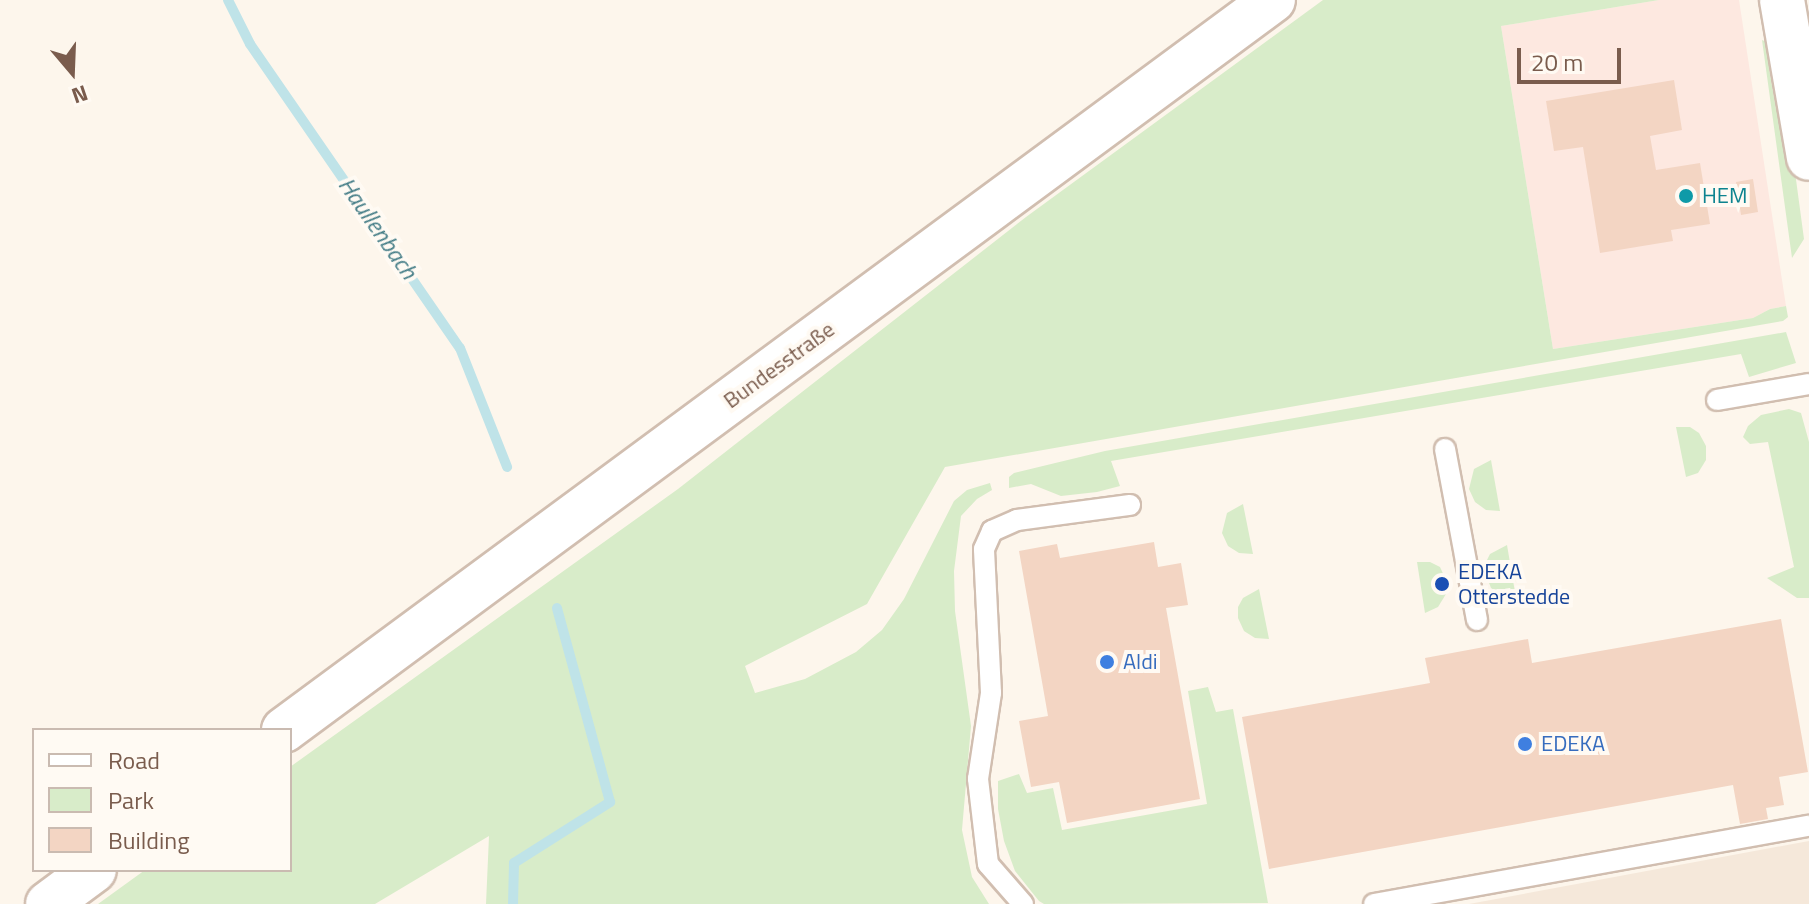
<!DOCTYPE html>
<html>
<head>
<meta charset="utf-8">
<style>
  body { margin:0 }
  #map { position:relative; width:1809px; height:904px; overflow:hidden; background:#fdf6ec; font-family:"Titillium Web",sans-serif }
  div>[style] { position:absolute }
  .residential>* { inset:0; background:#f5e8da }
  .commercial>* { inset:0; background:#fde8e0 }
  .green>* { inset:0; background:#d8ecc9 }
  .stream>* { height:10px; margin:-5px; padding:0 5px; transform-origin:5px; border-radius:5px; background:#bfe3e8 }
  .building>* { inset:0; background:#f3d5c3 }
  .roads { filter:drop-shadow(2px 0 #d1beb0) drop-shadow(-2px 0 #d1beb0) drop-shadow(0 2px #d1beb0) drop-shadow(0 -2px #d1beb0) }
  .lane>* { height:20px; margin:-10px; padding:0 10px; transform-origin:10px; border-radius:10px; background:#fff }
  .secondary>* { height:44px; margin:-22px; padding:0 22px; transform-origin:22px; border-radius:22px; background:#fff }
  .dots>* { width:22px; height:22px; translate:-50% -50%; box-sizing:border-box; border:4px solid #fffaf3; border-radius:50% }
  span { translate:-50% -50%; white-space:nowrap; text-align:center; line-height:1.15; -webkit-text-stroke:8px #fffaf3; paint-order:stroke }
  .culture-label { font-size:22px; color:#0d838f }
  .left { translate:0 -50%; text-align:left }
  .street-label { font-size:22px; color:#7a5c4d }
  .transit-label { font-size:22px; color:#164399 }
  .shop-label { font-size:22px; color:#366cbe }
  .water-label { font-size:24px; color:#437c86; font-style:italic }
  .legend { position:absolute; left:32px; top:728px; width:260px; height:144px; box-sizing:border-box; background:#fffaf3; border:2px solid #cabbb1; margin:0; padding:10px 14px; list-style:none; font-size:24px; color:#7a5c4d }
  .legend li { display:flex; align-items:center; gap:16px; height:40px }
  .legend b { width:40px; border:2px solid #cabbb1 }
  .north { position:absolute; left:32px; top:32px; width:80px; height:80px; -webkit-text-stroke:6px #fffaf3; paint-order:stroke; rotate:161deg; font-size:22px; font-weight:700; line-height:32px; text-align:center; color:#7a5c4d }
  .north::after { content:''; display:block; margin:auto; width:28px; height:36px; background:#7a5c4d; clip-path:polygon(50% 0,100% 100%,50% 72%,0 100%) }
  .scale { position:absolute; left:1517px; top:48px; width:104px; height:36px; box-sizing:border-box; border:4px solid #7a5c4d; border-top:0; padding-left:10px; font-size:24px; line-height:28px; white-space:nowrap; color:#7a5c4d; -webkit-text-stroke:6px #fffaf3; paint-order:stroke }
</style>
</head>
<body>
<div id="map">
  <div class="residential">
    <div style="clip-path:polygon(1809px 841px,1809px 904px,1469px 904px)"></div>
  </div>
  <div class="commercial">
    <div style="clip-path:polygon(1659px 0,1739px 0,1786px 306px,1770px 309px,1753px 318px,1553px 349px,1501px 26px)"></div>
  </div>
  <div class="green">
    <div style="clip-path:polygon(1323px 0,1659px 0,1501px 26px,1553px 349px,1753px 318px,1770px 309px,1786px 306px,1788px 317px,1783px 321px,945px 467px,867px 604px,745px 666px,755px 693px,805px 679px,856px 652px,882px 630px,904px 599px,954px 501px,967px 490px,990px 483px,992px 490px,977px 499px,961px 516px,954px 571px,955px 611px,971px 726px,962px 830px,972px 877px,989px 904px,486px 904px,489px 836px,375px 904px,98px 904px,145px 870px,290px 870px,290px 767px,678px 489px,1026px 217px)"></div>
    <div style="clip-path:polygon(1762px 40px,1773px 45px,1776px 60px,1769px 68px,1776px 109px,1788px 120px,1804px 239px,1792px 258px)"></div>
    <div style="clip-path:polygon(1786px 332px,1796px 363px,1749px 377px,1741px 354px,1111px 461px,1120px 486px,1097px 492px,1061px 496px,1031px 484px,1009px 488px,1009px 477px,1014px 473px,1105px 451px)"></div>
    <div style="clip-path:polygon(1789px 409px,1801px 413px,1809px 442px,1809px 598px,1797px 598px,1767px 578px,1794px 567px,1768px 442px,1750px 444px,1743px 437px,1748px 426px,1761px 415px)"></div>
    <div style="clip-path:polygon(1676px 427px,1690px 427px,1699px 433px,1706px 446px,1706px 460px,1698px 473px,1686px 477px)"></div>
    <div style="clip-path:polygon(1491px 460px,1500px 511px,1486px 510px,1475px 502px,1469px 489px,1474px 469px)"></div>
    <div style="clip-path:polygon(1243px 504px,1253px 554px,1239px 553px,1228px 546px,1222px 533px,1227px 513px)"></div>
    <div style="clip-path:polygon(1507px 545px,1516px 598px,1502px 595px,1491px 588px,1486px 575px,1485px 564px,1490px 554px)"></div>
    <div style="clip-path:polygon(1417px 562px,1430px 562px,1440px 567px,1446px 580px,1446px 594px,1438px 607px,1425px 613px)"></div>
    <div style="clip-path:polygon(1259px 589px,1269px 639px,1255px 638px,1244px 631px,1238px 618px,1238px 607px,1243px 598px)"></div>
    <div style="clip-path:polygon(1208px 687px,1216px 712px,1233px 709px,1268px 903px,1044px 904px,1039px 901px,1015px 871px,1004px 841px,998px 809px,998px 781px,1019px 774px,1027px 793px,1053px 788px,1062px 830px,1207px 804px,1188px 691px)"></div>
  </div>
  <div class="stream">
    <div style="left:228px;top:0;width:49px;rotate:63.4deg"></div>
    <div style="left:250px;top:44px;width:369px;rotate:55.4deg"></div>
    <div style="left:460px;top:348px;width:128px;rotate:68.4deg"></div>
    <div style="left:513px;top:904px;width:41px;rotate:-88.6deg"></div>
    <div style="left:514px;top:863px;width:114px;rotate:-32.4deg"></div>
    <div style="left:610px;top:802px;width:201px;rotate:-105.3deg"></div>
  </div>
  <div class="building">
    <div style="clip-path:polygon(1674px 80px,1682px 130px,1650px 136px,1656px 170px,1700px 163px,1710px 224px,1671px 230px,1673px 241px,1600px 253px,1583px 147px,1554px 151px,1546px 101px)"></div>
    <div style="clip-path:polygon(1753px 179px,1758px 212px,1741px 215px,1736px 182px)"></div>
    <div style="clip-path:polygon(1154px 542px,1158px 567px,1181px 563px,1188px 605px,1166px 608px,1200px 799px,1067px 823px,1059px 782px,1031px 787px,1019px 721px,1048px 716px,1019px 551px,1057px 544px,1060px 558px)"></div>
    <div style="clip-path:polygon(1781px 619px,1808px 772px,1779px 777px,1784px 805px,1766px 808px,1768px 819px,1740px 824px,1733px 785px,1269px 869px,1242px 717px,1430px 683px,1425px 658px,1528px 639px,1532px 663px)"></div>
  </div>
  <div class="roads">
    <div class="lane">
      <div style="left:1717px;top:400px;width:93px;rotate:-9.9deg"></div>
      <div style="left:1445px;top:449px;width:174px;rotate:79.4deg"></div>
      <div style="left:1023px;top:904px;width:53px;rotate:-131.2deg"></div>
      <div style="left:988px;top:864px;width:86px;rotate:-96.7deg"></div>
      <div style="left:978px;top:779px;width:87px;rotate:-81.4deg"></div>
      <div style="left:991px;top:693px;width:144px;rotate:-92.8deg"></div>
      <div style="left:984px;top:549px;width:20px;rotate:-66deg"></div>
      <div style="left:992px;top:531px;width:27px;rotate:-24deg"></div>
      <div style="left:1017px;top:520px;width:114px;rotate:-7.6deg"></div>
      <div style="left:1374px;top:904px;width:442px;rotate:-10.2deg"></div>
    </div>
    <div class="secondary">
      <div style="left:1782px;top:0;width:160px;rotate:80.3deg"></div>
      <div style="left:284px;top:730px;width:1229px;rotate:-36.43deg"></div>
      <div style="left:48px;top:904px;width:57px;rotate:-36.5deg"></div>
    </div>
  </div>
  <div class="dots">
    <div style="left:1686px;top:196px;background:#0f9aa8"></div>
    <div style="left:1442px;top:584px;background:#1a4fb4"></div>
    <div style="left:1107px;top:662px;background:#3f7fe0"></div>
    <div style="left:1525px;top:744px;background:#3f7fe0"></div>
  </div>
  <div class="culture-label">
    <span class="left" style="left:1702px;top:196px">HEM</span>
  </div>
  <div class="street-label">
    <span style="left:779px;top:365px;rotate:-36deg">Bundesstraße</span>
  </div>
  <div class="transit-label">
    <span class="left" style="left:1458px;top:584px">EDEKA<br>Otterstedde</span>
  </div>
  <div class="shop-label">
    <span class="left" style="left:1123px;top:662px">Aldi</span>
    <span class="left" style="left:1541px;top:744px">EDEKA</span>
  </div>
  <div class="water-label">
    <span style="left:378px;top:228px;rotate:55deg">Haullenbach</span>
  </div>
  <ul class="legend">
  <li><b style="height:10px;background:#fff"></b>Road</li>
  <li><b style="height:22px;background:#d8ecc9"></b>Park</li>
  <li><b style="height:22px;background:#f3d5c3"></b>Building</li>
  </ul>
  <div class="north">N</div>
  <div class="scale">20 m</div>
</div>
</body>
</html>
